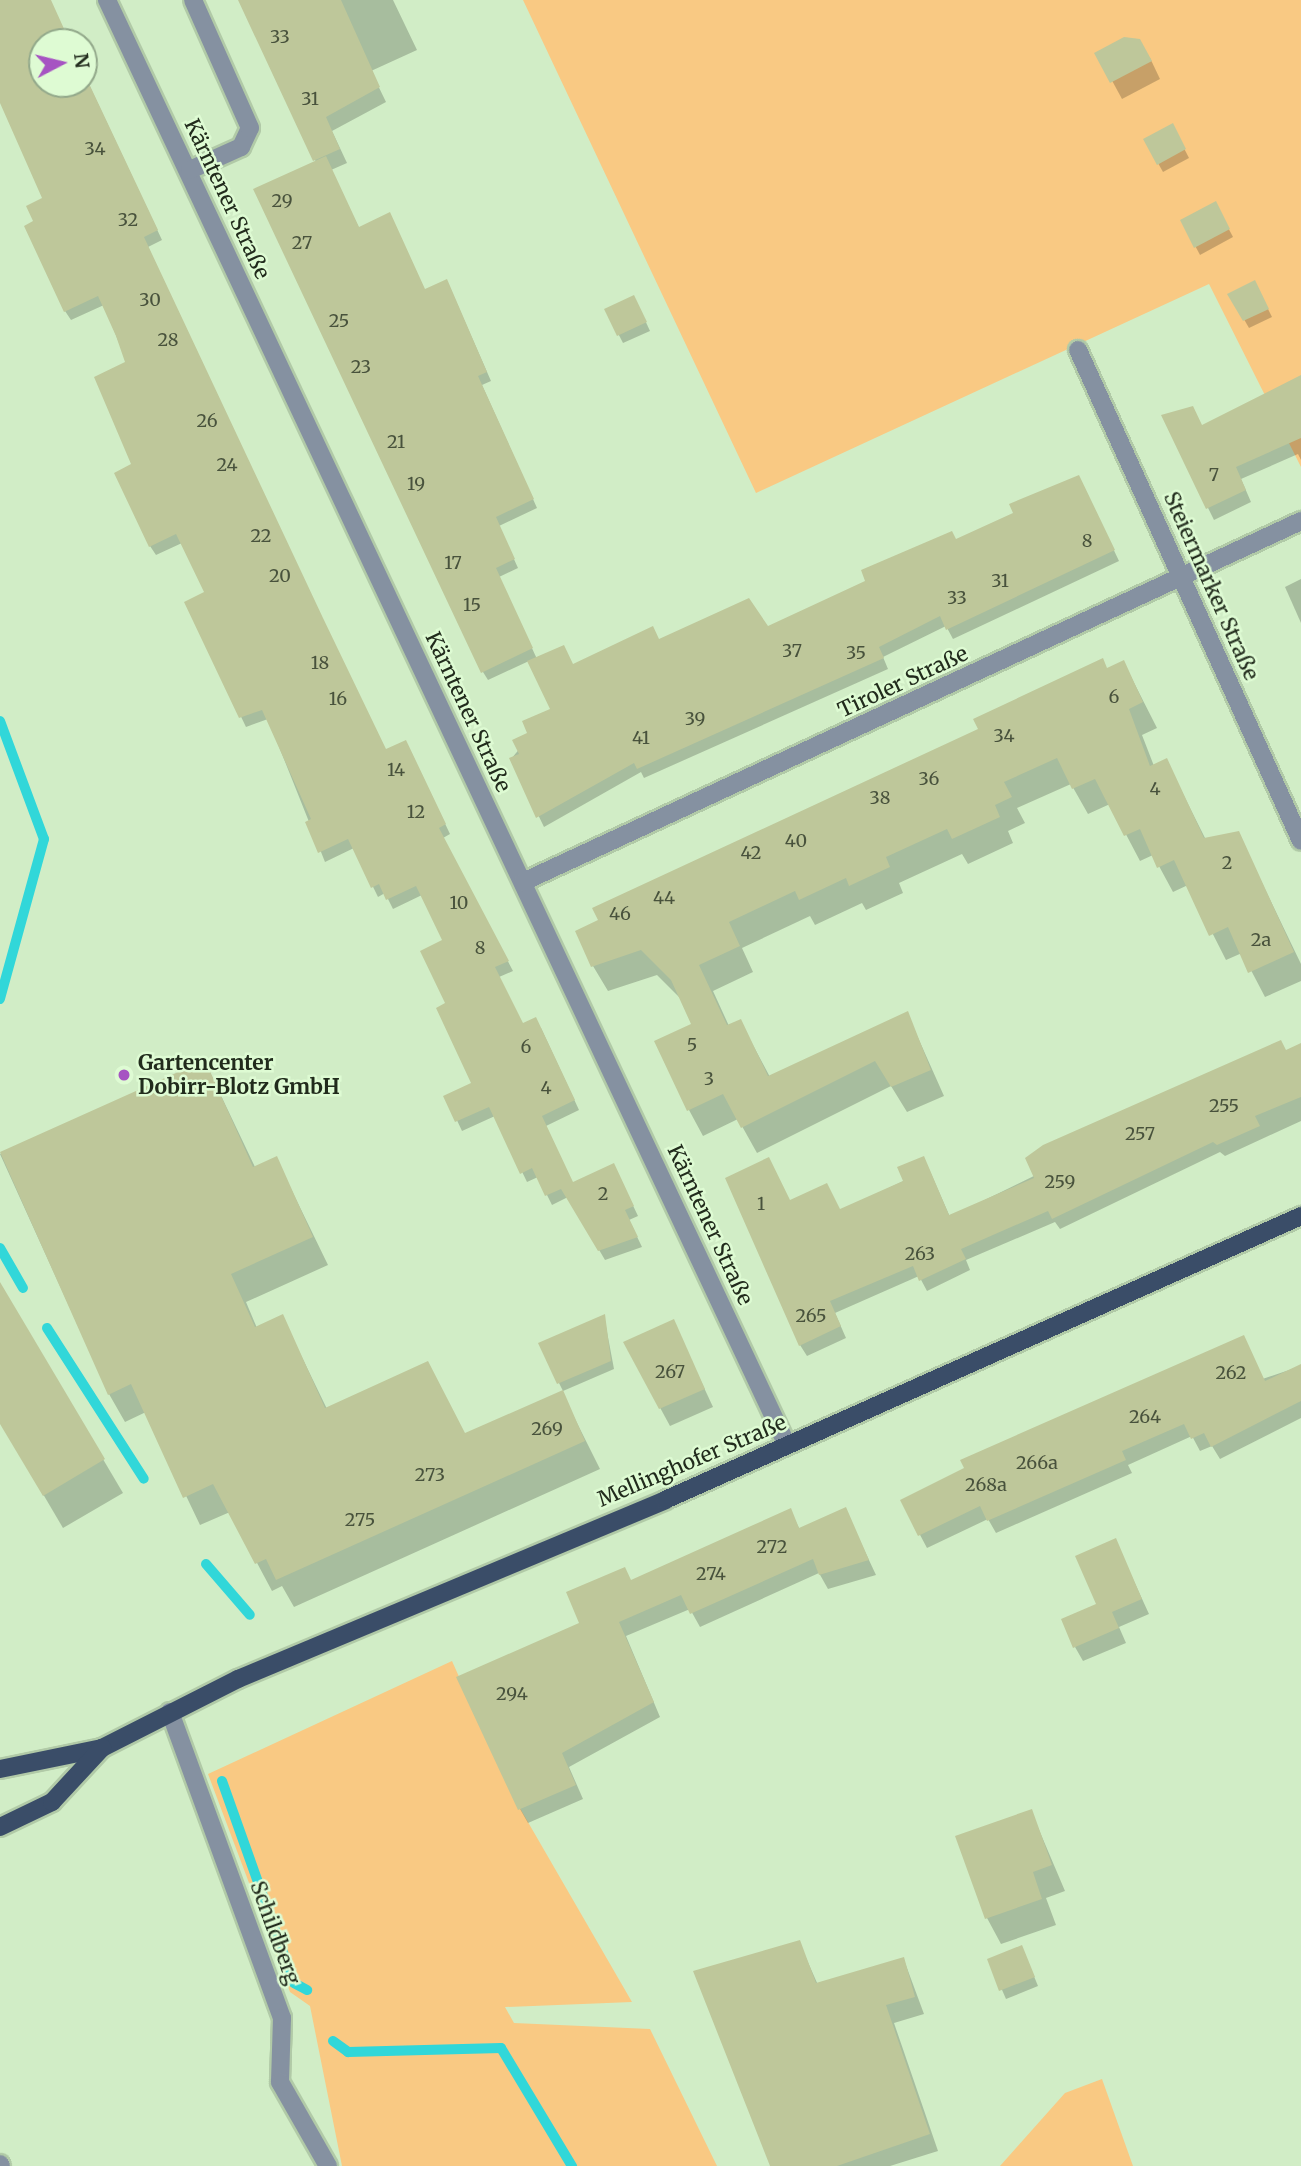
<!DOCTYPE html>
<html>
<head>
<meta charset="utf-8">
<style>
  body { margin:0 }
  #map { position:relative; width:1301px; height:2166px; overflow:hidden; background:#d1edc6; font-family:Merriweather,serif }
  div>[style] { position:absolute }
  .green>* { inset:0; background:#f9c983 }
  .shadow>* { inset:0; background:#0003 }
  .stream>* { height:10px; margin:-5px; padding:0 5px; transform-origin:5px; border-radius:5px; background:#31d7d9 }
  .building>* { inset:0; background:#bec79a }
  .roads { filter:drop-shadow(2px 0 #b1caa7) drop-shadow(-2px 0 #b1caa7) drop-shadow(0 2px #b1caa7) drop-shadow(0 -2px #b1caa7) }
  .minor>* { height:18px; margin:-9px; padding:0 9px; transform-origin:9px; border-radius:9px; background:#8591a1 }
  .major>* { height:18px; margin:-9px; padding:0 9px; transform-origin:9px; border-radius:9px; background:#3a4d68 }
  .dots>* { width:19px; height:19px; translate:-50% -50%; box-sizing:border-box; border:4px solid #defbd3; border-radius:50% }
  span { translate:-50% -50%; white-space:nowrap; text-align:center; line-height:1.15; -webkit-text-stroke:5px #defbd3; paint-order:stroke }
  .number-label { font-size:18px; color:#48523c }
  .number-label span { -webkit-text-stroke-width:0 }
  .street-label { font-size:21px; color:#212b1c }
  .poi-label { font-size:21px; color:#212b1c; font-weight:700 }
  .left { translate:0 -50%; text-align:left }
  .north { position:absolute; left:28px; top:28px; width:70px; height:70px; box-sizing:border-box; background:#defbd3; border:2px solid #92a88a; border-radius:50%; rotate:83deg; font-size:19px; font-weight:700; line-height:28px; text-align:center; color:#212b1c }
  .north::after { content:''; display:block; margin:auto; width:24px; height:32px; background:#a653c2; clip-path:polygon(50% 0,100% 100%,50% 72%,0 100%) }
</style>
</head>
<body>
<div id="map">
  <div class="green">
    <div style="clip-path:polygon(523px 0,1301px 0,1301px 467px,1209px 284px,756px 493px)"></div>
    <div style="clip-path:polygon(452px 1661px,510px 1791px,632px 2002px,505px 2007px,514px 2023px,650px 2029px,717px 2166px,342px 2166px,310px 2006px,290px 1992px,208px 1774px)"></div>
    <div style="clip-path:polygon(1102px 2079px,1133px 2166px,1000px 2166px,1065px 2093px)"></div>
  </div>
  <div class="shadow">
    <div style="clip-path:polygon(0 0,49px 0,69px 42px,42px 42px,42px 84px,84px 84px,84px 74px,162px 240px,148px 247px,327px 629px,386px 751px,411px 752px,450px 834px,443px 838px,513px 971px,499px 977px,523px 1025px,541px 1028px,579px 1110px,546px 1126px,573px 1184px,618px 1174px,638px 1216px,629px 1220px,642px 1247px,605px 1260px,568px 1197px,552px 1205px,538px 1177px,527px 1182px,495px 1116px,462px 1131px,446px 1097px,473px 1083px,447px 1004px,444px 941px,422px 895px,393px 909px,385px 893px,378px 897px,354px 848px,325px 862px,268px 719px,246px 727px,186px 603px,207px 593px,182px 543px,156px 555px,150px 546px,127px 363px,104px 305px,71px 320px,65px 311px,36px 222px,45px 199px,0 100px)"></div>
    <div style="clip-path:polygon(239px 0,393px 0,417px 50px,371px 71px,386px 102px,332px 131px,347px 163px,331px 170px,359px 228px,425px 290px,451px 290px,491px 381px,482px 385px,537px 508px,499px 526px,518px 568px,499px 577px,537px 659px,573px 666px,659px 641px,768px 628px,1084px 487px,1119px 561px,953px 639px,946px 626px,883px 657px,888px 669px,644px 778px,641px 772px,544px 827px,511px 759px,552px 710px,529px 661px,488px 680px,483px 672px,316px 162px)"></div>
    <div style="clip-path:polygon(1097px 53px,1150px 58px,1160px 79px,1122px 99px)"></div>
    <div style="clip-path:polygon(1172px 125px,1189px 158px,1163px 172px,1145px 140px)"></div>
    <div style="clip-path:polygon(1215px 203px,1233px 237px,1200px 255px,1182px 221px)"></div>
    <div style="clip-path:polygon(1259px 291px,1272px 317px,1249px 328px,1230px 295px)"></div>
    <div style="clip-path:polygon(638px 305px,650px 331px,623px 343px,606px 310px)"></div>
    <div style="clip-path:polygon(1301px 377px,1301px 460px,1298px 454px,1241px 479px,1251px 502px,1214px 520px,1163px 417px,1202px 427px)"></div>
    <div style="clip-path:polygon(1301px 579px,1301px 623px,1285px 587px)"></div>
    <div style="clip-path:polygon(1124px 663px,1157px 728px,1142px 735px,1154px 766px,1166px 760px,1206px 840px,1238px 833px,1301px 964px,1301px 981px,1265px 997px,1242px 953px,1226px 960px,1188px 885px,1173px 892px,1153px 855px,1140px 861px,1110px 804px,1088px 814px,1071px 784px,1017px 808px,1025px 823px,1008px 831px,1013px 843px,968px 864px,962px 854px,899px 883px,903px 893px,866px 910px,862px 903px,815px 925px,810px 916px,742px 948px,753px 972px,713px 991px,729px 1026px,740px 1021px,770px 1077px,907px 1013px,944px 1096px,907px 1112px,891px 1086px,757px 1153px,738px 1119px,703px 1136px,689px 1110px,693px 1024px,682px 1000px,657px 975px,608px 991px,593px 966px)"></div>
    <div style="clip-path:polygon(1301px 1045px,1301px 1121px,1225px 1156px,1220px 1152px,1060px 1229px,1055px 1222px,966px 1260px,970px 1270px,927px 1291px,919px 1276px,835px 1313px,846px 1338px,807px 1356px,800px 1345px,790px 1202px,840px 1211px,929px 1169px,950px 1217px)"></div>
    <div style="clip-path:polygon(205px 1062px,255px 1167px,276px 1158px,328px 1265px,246px 1302px,257px 1328px,282px 1316px,327px 1409px,466px 1435px,562px 1393px,600px 1469px,294px 1607px,282px 1586px,272px 1591px,230px 1512px,200px 1525px,146px 1412px,125px 1422px,109px 1394px,0 1154px)"></div>
    <div style="clip-path:polygon(0 1285px,123px 1493px,63px 1528px,0 1421px)"></div>
    <div style="clip-path:polygon(604px 1316px,614px 1369px,563px 1391px,559px 1383px)"></div>
    <div style="clip-path:polygon(673px 1321px,713px 1407px,670px 1426px,625px 1343px)"></div>
    <div style="clip-path:polygon(1301px 1366px,1301px 1418px,1220px 1459px,1212px 1446px,1200px 1451px,1192px 1436px,1128px 1465px,1132px 1473px,996px 1533px,988px 1519px,927px 1548px,902px 1501px)"></div>
    <div style="clip-path:polygon(845px 1509px,876px 1575px,828px 1589px,819px 1573px,700px 1627px,690px 1609px,626px 1636px,660px 1717px,569px 1767px,583px 1799px,528px 1823px,520px 1809px,582px 1624px,631px 1582px,790px 1510px,800px 1530px)"></div>
    <div style="clip-path:polygon(1115px 1540px,1149px 1614px,1119px 1627px,1126px 1643px,1083px 1661px,1075px 1647px,1099px 1605px)"></div>
    <div style="clip-path:polygon(1031px 1811px,1065px 1891px,1046px 1898px,1056px 1925px,1001px 1944px,987px 1918px)"></div>
    <div style="clip-path:polygon(799px 1942px,818px 1985px,904px 1960px,924px 2014px,894px 2023px,938px 2151px,890px 2166px,771px 2166px)"></div>
    <div style="clip-path:polygon(1022px 1947px,1038px 1986px,1006px 1999px,989px 1960px)"></div>
  </div>
  <div class="stream">
    <div style="left:0;top:721px;width:126px;rotate:69.6deg"></div>
    <div style="left:44px;top:839px;width:166px;rotate:105.4deg"></div>
    <div style="left:0;top:1248px;width:46px;rotate:60.1deg"></div>
    <div style="left:47px;top:1328px;width:179px;rotate:57.3deg"></div>
    <div style="left:206px;top:1564px;width:67px;rotate:49.2deg"></div>
    <div style="left:222px;top:1781px;width:214px;rotate:70.4deg"></div>
    <div style="left:294px;top:1983px;width:15px;rotate:28deg"></div>
    <div style="left:333px;top:2041px;width:19px;rotate:36deg"></div>
    <div style="left:348px;top:2052px;width:153px;rotate:-1.5deg"></div>
    <div style="left:501px;top:2048px;width:138px;rotate:59deg"></div>
  </div>
  <div class="building">
    <div style="clip-path:polygon(0 0,51px 0,70px 42px,42px 42px,42px 84px,84px 84px,84px 73px,158px 230px,144px 237px,323px 618px,386px 749px,406px 740px,446px 824px,439px 828px,509px 961px,495px 967px,523px 1023px,536px 1017px,575px 1100px,542px 1116px,573px 1182px,614px 1163px,634px 1206px,625px 1210px,638px 1237px,598px 1251px,561px 1189px,545px 1196px,532px 1168px,520px 1174px,489px 1107px,455px 1122px,443px 1096px,471px 1083px,436px 1008px,445px 1003px,420px 951px,442px 940px,416px 886px,386px 900px,379px 884px,371px 888px,348px 839px,318px 853px,305px 822px,311px 819px,262px 710px,239px 718px,184px 602px,204px 592px,176px 534px,149px 547px,114px 473px,131px 464px,94px 377px,125px 362px,116px 336px,98px 296px,64px 312px,24px 226px,33px 221px,26px 206px,42px 198px,0 103px)"></div>
    <div style="clip-path:polygon(238px 0,341px 0,380px 87px,326px 117px,340px 149px,313px 161px)"></div>
    <div style="clip-path:polygon(1124px 37px,1140px 39px,1152px 61px,1110px 83px,1094px 53px)"></div>
    <div style="clip-path:polygon(1173px 123px,1186px 149px,1157px 165px,1143px 139px)"></div>
    <div style="clip-path:polygon(326px 156px,359px 227px,390px 212px,425px 289px,447px 279px,487px 372px,478px 376px,534px 499px,496px 517px,515px 559px,496px 568px,533px 648px,481px 673px,253px 189px)"></div>
    <div style="clip-path:polygon(1216px 201px,1230px 229px,1194px 248px,1180px 220px)"></div>
    <div style="clip-path:polygon(1255px 280px,1269px 309px,1243px 321px,1227px 294px)"></div>
    <div style="clip-path:polygon(634px 295px,647px 322px,617px 336px,604px 309px)"></div>
    <div style="clip-path:polygon(1301px 375px,1301px 438px,1236px 467px,1246px 490px,1206px 509px,1161px 415px,1193px 406px,1202px 425px)"></div>
    <div style="clip-path:polygon(1079px 475px,1115px 550px,946px 630px,940px 616px,879px 647px,884px 658px,637px 769px,634px 763px,536px 818px,509px 758px,519px 754px,512px 740px,527px 733px,522px 721px,550px 709px,527px 661px,564px 645px,573px 664px,653px 626px,659px 639px,749px 598px,768px 626px,865px 581px,861px 570px,952px 531px,956px 539px,1013px 513px,1009px 504px)"></div>
    <div style="clip-path:polygon(1103px 658px,1107px 668px,1124px 660px,1143px 702px,1129px 709px,1150px 766px,1167px 758px,1204px 838px,1239px 831px,1294px 952px,1248px 973px,1228px 927px,1209px 936px,1174px 860px,1157px 868px,1140px 829px,1124px 836px,1095px 779px,1072px 789px,1057px 758px,1004px 782px,1012px 797px,995px 805px,1000px 817px,952px 839px,947px 829px,886px 857px,890px 867px,849px 886px,846px 878px,799px 900px,795px 891px,729px 922px,740px 946px,699px 965px,727px 1025px,741px 1019px,768px 1076px,908px 1011px,931px 1070px,891px 1087px,875px 1061px,741px 1128px,723px 1094px,687px 1111px,654px 1041px,691px 1024px,671px 980px,641px 950px,591px 967px,575px 931px,598px 920px,592px 908px,978px 729px,973px 719px)"></div>
    <div style="clip-path:polygon(1281px 1040px,1286px 1050px,1301px 1043px,1301px 1097px,1255px 1116px,1260px 1126px,1217px 1145px,1213px 1142px,1052px 1219px,1048px 1211px,961px 1249px,966px 1259px,919px 1281px,913px 1266px,830px 1301px,841px 1326px,799px 1346px,725px 1178px,769px 1157px,790px 1200px,827px 1183px,840px 1209px,903px 1181px,897px 1167px,924px 1156px,949px 1215px,1034px 1178px,1025px 1158px,1043px 1145px)"></div>
    <div style="clip-path:polygon(205px 1060px,253px 1167px,277px 1156px,313px 1237px,231px 1274px,255px 1327px,283px 1314px,325px 1408px,428px 1361px,465px 1433px,563px 1390px,585px 1441px,276px 1580px,266px 1559px,255px 1564px,213px 1484px,183px 1498px,131px 1384px,108px 1395px,0 1152px)"></div>
    <div style="clip-path:polygon(0 1282px,105px 1459px,43px 1496px,0 1424px)"></div>
    <div style="clip-path:polygon(605px 1314px,611px 1361px,557px 1384px,538px 1343px)"></div>
    <div style="clip-path:polygon(674px 1319px,705px 1389px,659px 1409px,623px 1342px)"></div>
    <div style="clip-path:polygon(1244px 1335px,1265px 1381px,1301px 1364px,1301px 1401px,1211px 1447px,1204px 1433px,1191px 1439px,1184px 1424px,1122px 1451px,1126px 1460px,987px 1521px,980px 1506px,918px 1536px,900px 1500px,964px 1468px,960px 1460px)"></div>
    <div style="clip-path:polygon(846px 1507px,869px 1560px,819px 1575px,813px 1559px,690px 1614px,681px 1595px,619px 1622px,654px 1702px,562px 1753px,576px 1785px,518px 1810px,456px 1677px,579px 1623px,566px 1592px,625px 1567px,631px 1580px,791px 1508px,799px 1528px)"></div>
    <div style="clip-path:polygon(1116px 1538px,1142px 1599px,1112px 1612px,1119px 1628px,1073px 1648px,1061px 1619px,1096px 1604px,1075px 1556px)"></div>
    <div style="clip-path:polygon(1032px 1809px,1052px 1865px,1033px 1872px,1042px 1899px,985px 1919px,955px 1836px)"></div>
    <div style="clip-path:polygon(800px 1940px,816px 1983px,904px 1957px,915px 1997px,886px 2005px,930px 2134px,837px 2166px,770px 2166px,693px 1971px)"></div>
    <div style="clip-path:polygon(1022px 1945px,1035px 1977px,999px 1991px,987px 1959px)"></div>
  </div>
  <div class="roads">
    <div class="minor">
      <div style="left:107px;top:0;width:1597px;rotate:64.8deg"></div>
      <div style="left:190px;top:170px;width:56px;rotate:-24.3deg"></div>
      <div style="left:241px;top:147px;width:21px;rotate:-65deg"></div>
      <div style="left:250px;top:128px;width:140px;rotate:-114deg"></div>
      <div style="left:1078px;top:350px;width:539px;rotate:65.57deg"></div>
      <div style="left:523px;top:882px;width:858px;rotate:-24.89deg"></div>
      <div style="left:170px;top:1712px;width:326px;rotate:69.9deg"></div>
      <div style="left:282px;top:2018px;width:64px;rotate:91.8deg"></div>
      <div style="left:280px;top:2082px;width:97px;rotate:60.3deg"></div>
      <div style="left:0;top:2164px;width:2px;rotate:63deg"></div>
    </div>
    <div class="major">
      <div style="left:0;top:1769px;width:104px;rotate:-11.6deg"></div>
      <div style="left:102px;top:1748px;width:153px;rotate:-26.9deg"></div>
      <div style="left:238px;top:1679px;width:463px;rotate:-22.7deg"></div>
      <div style="left:665px;top:1500px;width:697px;rotate:-24.06deg"></div>
      <div style="left:0;top:1827px;width:58px;rotate:-25.7deg"></div>
      <div style="left:52px;top:1802px;width:74px;rotate:-47.2deg"></div>
    </div>
  </div>
  <div class="dots">
    <div style="left:124px;top:1075px;background:#a653c2"></div>
  </div>
  <div class="number-label">
    <span style="left:280px;top:37px">33</span>
    <span style="left:310px;top:99px">31</span>
    <span style="left:95px;top:149px">34</span>
    <span style="left:282px;top:201px">29</span>
    <span style="left:128px;top:220px">32</span>
    <span style="left:302px;top:243px">27</span>
    <span style="left:150px;top:300px">30</span>
    <span style="left:339px;top:321px">25</span>
    <span style="left:168px;top:340px">28</span>
    <span style="left:361px;top:367px">23</span>
    <span style="left:207px;top:421px">26</span>
    <span style="left:396px;top:442px">21</span>
    <span style="left:227px;top:465px">24</span>
    <span style="left:1214px;top:475px">7</span>
    <span style="left:416px;top:484px">19</span>
    <span style="left:261px;top:536px">22</span>
    <span style="left:1087px;top:541px">8</span>
    <span style="left:453px;top:563px">17</span>
    <span style="left:280px;top:576px">20</span>
    <span style="left:1000px;top:581px">31</span>
    <span style="left:957px;top:598px">33</span>
    <span style="left:472px;top:605px">15</span>
    <span style="left:792px;top:651px">37</span>
    <span style="left:856px;top:653px">35</span>
    <span style="left:320px;top:663px">18</span>
    <span style="left:1114px;top:697px">6</span>
    <span style="left:338px;top:699px">16</span>
    <span style="left:695px;top:719px">39</span>
    <span style="left:1004px;top:736px">34</span>
    <span style="left:641px;top:738px">41</span>
    <span style="left:396px;top:770px">14</span>
    <span style="left:929px;top:779px">36</span>
    <span style="left:1155px;top:789px">4</span>
    <span style="left:880px;top:798px">38</span>
    <span style="left:416px;top:812px">12</span>
    <span style="left:796px;top:841px">40</span>
    <span style="left:751px;top:853px">42</span>
    <span style="left:1227px;top:863px">2</span>
    <span style="left:664px;top:898px">44</span>
    <span style="left:459px;top:903px">10</span>
    <span style="left:620px;top:914px">46</span>
    <span style="left:1261px;top:940px">2a</span>
    <span style="left:480px;top:948px">8</span>
    <span style="left:692px;top:1045px">5</span>
    <span style="left:526px;top:1047px">6</span>
    <span style="left:709px;top:1079px">3</span>
    <span style="left:546px;top:1088px">4</span>
    <span style="left:1224px;top:1106px">255</span>
    <span style="left:1140px;top:1134px">257</span>
    <span style="left:1060px;top:1182px">259</span>
    <span style="left:603px;top:1194px">2</span>
    <span style="left:761px;top:1204px">1</span>
    <span style="left:920px;top:1254px">263</span>
    <span style="left:811px;top:1316px">265</span>
    <span style="left:670px;top:1372px">267</span>
    <span style="left:1231px;top:1373px">262</span>
    <span style="left:1145px;top:1417px">264</span>
    <span style="left:547px;top:1429px">269</span>
    <span style="left:1037px;top:1463px">266a</span>
    <span style="left:430px;top:1475px">273</span>
    <span style="left:986px;top:1485px">268a</span>
    <span style="left:360px;top:1520px">275</span>
    <span style="left:772px;top:1547px">272</span>
    <span style="left:711px;top:1574px">274</span>
    <span style="left:512px;top:1694px">294</span>
  </div>
  <div class="street-label">
    <span style="left:227px;top:199px;rotate:65deg">Kärntener Straße</span>
    <span style="left:1211px;top:586px;rotate:66deg">Steiermarker Straße</span>
    <span style="left:903px;top:682px;rotate:-25deg">Tiroler Straße</span>
    <span style="left:468px;top:712px;rotate:65deg">Kärntener Straße</span>
    <span style="left:710px;top:1225px;rotate:65deg">Kärntener Straße</span>
    <span style="left:692px;top:1461px;rotate:-23deg">Mellinghofer Straße</span>
    <span style="left:275px;top:1933px;rotate:70deg">Schildberg</span>
  </div>
  <div class="poi-label">
    <span class="left" style="left:138px;top:1075px">Gartencenter<br>Dobirr-Blotz GmbH</span>
  </div>
  <div class="north">N</div>
</div>
</body>
</html>
